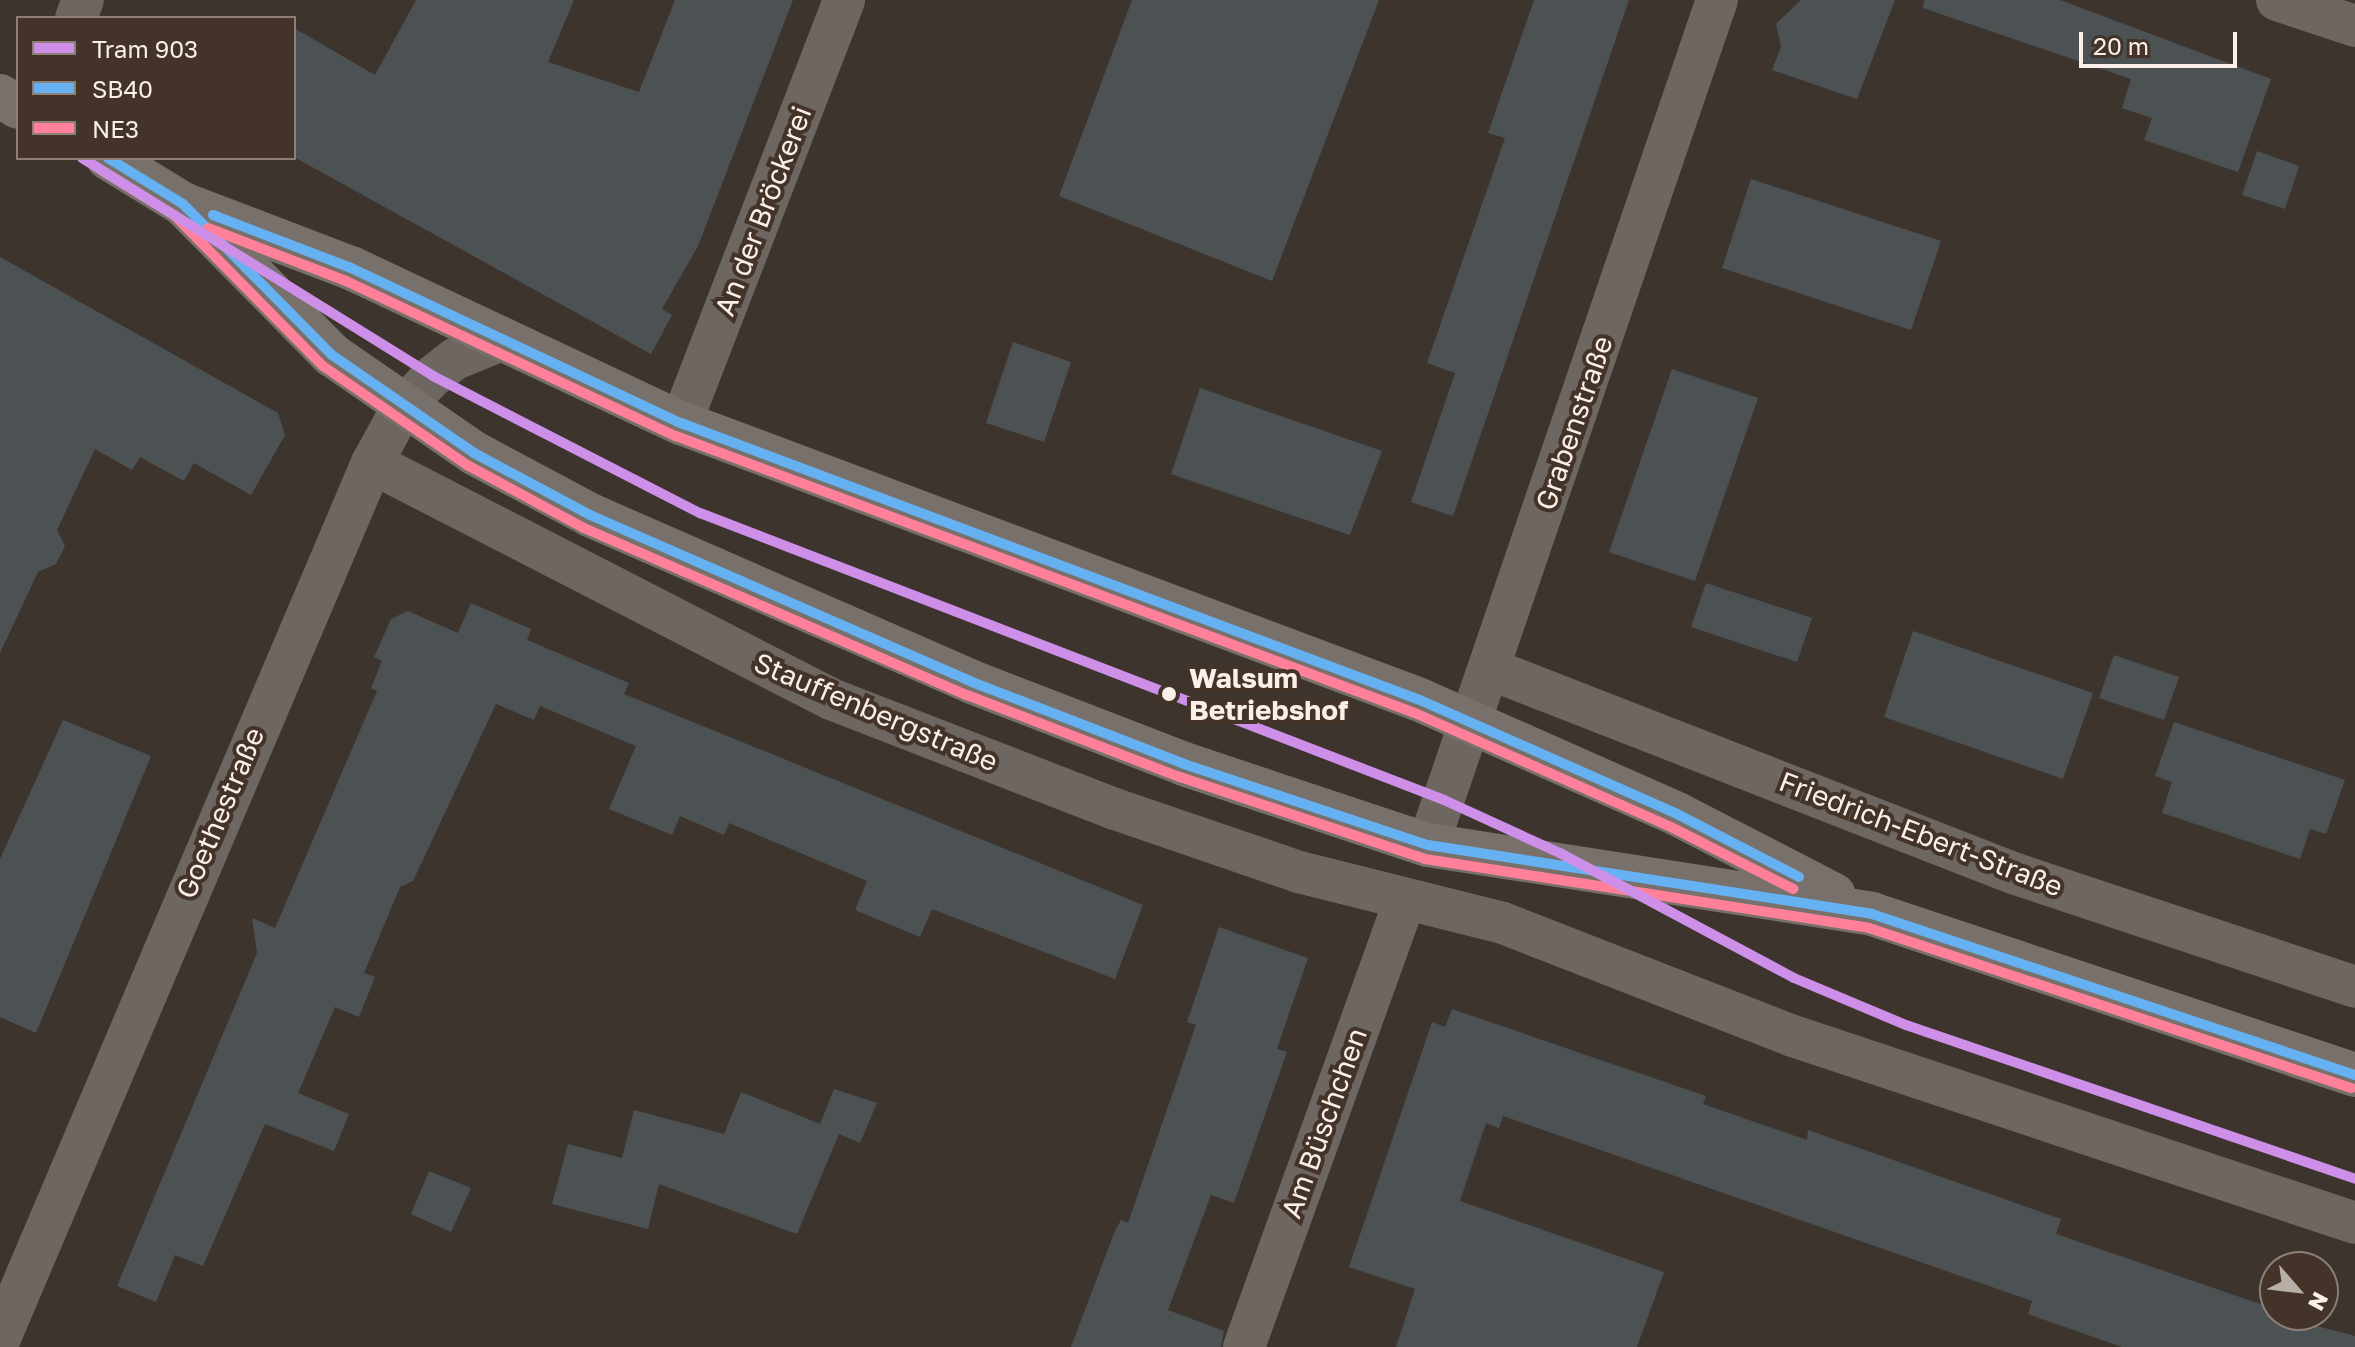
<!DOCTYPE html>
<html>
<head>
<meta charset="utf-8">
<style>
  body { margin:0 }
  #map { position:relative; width:2355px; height:1347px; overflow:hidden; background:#3d342e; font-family:"Golos Text",sans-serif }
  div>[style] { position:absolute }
  .building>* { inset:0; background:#4c5254 }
  .minor>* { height:42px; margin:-21px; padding:0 21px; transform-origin:21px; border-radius:21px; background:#6d6661 }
  .secondary>* { height:44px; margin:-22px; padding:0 22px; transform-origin:22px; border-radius:22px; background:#78706a }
  .bus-1>* { height:10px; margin:-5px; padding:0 5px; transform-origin:5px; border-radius:5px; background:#66b1f2 }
  .bus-2>* { height:10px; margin:-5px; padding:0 5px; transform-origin:5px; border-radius:5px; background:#ff8098 }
  .tram-1>* { height:10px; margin:-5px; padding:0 5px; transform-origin:5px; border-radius:5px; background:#ce8fe9 }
  .dots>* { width:22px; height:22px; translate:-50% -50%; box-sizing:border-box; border:4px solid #433328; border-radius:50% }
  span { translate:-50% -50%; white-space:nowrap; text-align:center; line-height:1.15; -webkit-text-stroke:8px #433328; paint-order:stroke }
  .street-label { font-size:28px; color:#faf0e9 }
  .stop-label { font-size:28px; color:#faf0e9; font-weight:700 }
  .left { translate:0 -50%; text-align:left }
  .legend { position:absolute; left:16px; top:16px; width:280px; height:144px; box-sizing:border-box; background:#433328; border:2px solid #8c7f75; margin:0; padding:10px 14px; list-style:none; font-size:24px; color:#faf0e9 }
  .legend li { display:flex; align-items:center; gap:16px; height:40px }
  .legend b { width:40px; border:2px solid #8c7f75 }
  .north { position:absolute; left:2259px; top:1251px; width:80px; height:80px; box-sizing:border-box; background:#433328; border:2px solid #8c7f75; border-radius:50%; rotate:118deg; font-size:22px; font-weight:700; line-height:32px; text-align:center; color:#faf0e9 }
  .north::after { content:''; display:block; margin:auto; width:28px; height:36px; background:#b8aea8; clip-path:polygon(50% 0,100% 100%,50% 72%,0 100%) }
  .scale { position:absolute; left:2079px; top:32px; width:158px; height:36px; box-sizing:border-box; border:4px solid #faf0e9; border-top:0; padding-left:10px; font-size:24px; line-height:28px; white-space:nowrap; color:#faf0e9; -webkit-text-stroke:6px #433328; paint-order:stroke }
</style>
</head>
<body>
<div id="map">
  <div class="building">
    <div style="clip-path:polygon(416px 0,574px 0,548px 62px,639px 92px,675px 0,793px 0,698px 246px,662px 309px,672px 315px,651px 354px,294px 157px,294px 28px,375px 75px)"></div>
    <div style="clip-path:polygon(1132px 0,1379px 0,1272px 281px,1059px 196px)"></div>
    <div style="clip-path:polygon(1534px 0,1629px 0,1453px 516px,1411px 502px,1455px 373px,1427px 363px,1505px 138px,1488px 133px)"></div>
    <div style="clip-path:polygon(1801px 0,1895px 0,1857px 99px,1772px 70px,1781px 47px,1776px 24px)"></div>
    <div style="clip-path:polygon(1924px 0,2060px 0,2271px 79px,2238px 172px,2144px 140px,2152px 118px,2122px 108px,2131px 79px,1923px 8px)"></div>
    <div style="clip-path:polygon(2257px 151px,2299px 166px,2285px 209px,2242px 195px)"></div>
    <div style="clip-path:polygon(1751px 179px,1941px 241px,1911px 330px,1722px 268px)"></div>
    <div style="clip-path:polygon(0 257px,278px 413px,285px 435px,251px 495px,194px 463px,184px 481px,140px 457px,132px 470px,95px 449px,57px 530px,65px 546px,56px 564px,38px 572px,0 653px)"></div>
    <div style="clip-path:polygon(1013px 342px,1071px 362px,1044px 442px,986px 423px)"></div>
    <div style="clip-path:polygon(1672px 369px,1758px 398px,1695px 581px,1609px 552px)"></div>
    <div style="clip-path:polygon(1200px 388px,1382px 451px,1350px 535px,1171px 474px)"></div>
    <div style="clip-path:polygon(1706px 583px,1812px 618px,1797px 662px,1691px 627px)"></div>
    <div style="clip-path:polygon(471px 603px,531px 629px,527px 640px,629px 683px,624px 694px,1143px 905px,1115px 979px,932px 909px,920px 937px,855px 910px,867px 881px,729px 823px,724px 835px,680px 816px,672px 835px,609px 809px,636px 746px,540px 706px,534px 720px,496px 704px,413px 881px,400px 887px,364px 973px,375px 977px,359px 1017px,335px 1007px,298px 1093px,349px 1114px,334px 1151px,265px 1124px,203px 1266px,175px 1255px,156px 1302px,117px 1286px,257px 953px,252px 918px,275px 928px,377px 691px,371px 688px,382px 661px,374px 657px,391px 619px,408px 611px,458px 633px)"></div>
    <div style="clip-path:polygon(1913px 631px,2093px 693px,2063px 779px,1884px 717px)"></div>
    <div style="clip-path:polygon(2114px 655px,2179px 677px,2164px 720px,2099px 698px)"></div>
    <div style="clip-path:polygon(63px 720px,151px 756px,36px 1033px,0 1017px,0 859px)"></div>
    <div style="clip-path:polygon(2174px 722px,2345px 780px,2326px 834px,2310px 829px,2300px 859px,2162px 813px,2172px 782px,2155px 776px)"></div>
    <div style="clip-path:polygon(1219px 927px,1308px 958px,1277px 1049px,1287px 1052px,1234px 1203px,1211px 1195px,1168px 1310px,1224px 1331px,1221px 1347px,1071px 1347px,1114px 1233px,1121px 1220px,1128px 1223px,1196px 1025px,1187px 1022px)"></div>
    <div style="clip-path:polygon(1452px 1009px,1706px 1096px,1703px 1104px,1807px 1140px,1808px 1130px,2061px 1219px,2056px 1234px,2275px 1309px,2275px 1315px,2355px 1336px,2355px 1347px,2122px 1347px,2028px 1314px,2032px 1301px,1503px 1116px,1499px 1128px,1486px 1123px,1460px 1201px,1664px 1272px,1637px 1347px,1396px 1347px,1415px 1289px,1349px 1267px,1432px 1022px,1445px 1027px)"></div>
    <div style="clip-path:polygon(834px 1089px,877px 1103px,860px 1143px,839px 1134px,797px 1234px,659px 1184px,648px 1229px,552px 1204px,568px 1144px,622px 1158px,634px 1110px,724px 1134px,741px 1092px,820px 1124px)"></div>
    <div style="clip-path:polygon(429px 1171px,471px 1188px,451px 1232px,411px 1214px)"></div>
  </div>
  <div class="minor">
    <div style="left:2277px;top:0;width:82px;rotate:18.4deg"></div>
    <div style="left:76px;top:18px;width:19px;rotate:-69deg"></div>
    <div style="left:681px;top:423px;width:453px;rotate:-68.9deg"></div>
    <div style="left:372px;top:463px;width:516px;rotate:27.21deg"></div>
    <div style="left:831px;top:699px;width:305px;rotate:21.2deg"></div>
    <div style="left:1115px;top:809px;width:194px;rotate:18.9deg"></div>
    <div style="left:1299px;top:872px;width:210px;rotate:14deg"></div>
    <div style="left:1503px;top:923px;width:311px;rotate:21.3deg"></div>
    <div style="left:1793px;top:1036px;width:592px;rotate:18.4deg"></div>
    <div style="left:1490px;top:669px;width:561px;rotate:21.31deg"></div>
    <div style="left:2013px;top:873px;width:360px;rotate:18.4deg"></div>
    <div style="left:1428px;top:845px;width:893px;rotate:-71.12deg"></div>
    <div style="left:0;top:1338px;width:951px;rotate:-66.97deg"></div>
    <div style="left:372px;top:463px;width:63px;rotate:-61.4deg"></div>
    <div style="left:402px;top:408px;width:45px;rotate:-45.9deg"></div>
    <div style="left:433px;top:376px;width:28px;rotate:-38deg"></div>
    <div style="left:455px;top:359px;width:53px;rotate:-22.2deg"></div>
    <div style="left:1244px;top:1347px;width:476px;rotate:-70.2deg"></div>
  </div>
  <div class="secondary">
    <div style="left:0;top:96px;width:21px;rotate:31deg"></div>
    <div style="left:108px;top:158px;width:88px;rotate:31.5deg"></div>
    <div style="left:183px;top:204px;width:180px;rotate:20.9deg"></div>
    <div style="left:351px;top:268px;width:365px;rotate:25.2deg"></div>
    <div style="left:681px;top:423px;width:789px;rotate:20.55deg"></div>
    <div style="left:1420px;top:700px;width:283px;rotate:23.9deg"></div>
    <div style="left:1679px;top:815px;width:174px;rotate:27.3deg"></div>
    <div style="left:183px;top:204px;width:212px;rotate:45.4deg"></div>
    <div style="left:332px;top:355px;width:173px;rotate:34.6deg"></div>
    <div style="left:474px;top:453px;width:132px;rotate:28.1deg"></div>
    <div style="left:590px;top:515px;width:417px;rotate:23.6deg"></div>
    <div style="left:972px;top:682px;width:227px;rotate:21.1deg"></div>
    <div style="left:1184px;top:764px;width:257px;rotate:18.4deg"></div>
    <div style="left:1428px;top:845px;width:449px;rotate:8.8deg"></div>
    <div style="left:1872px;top:914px;width:509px;rotate:18.43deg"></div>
  </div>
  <div class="bus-1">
    <div style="left:108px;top:158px;width:88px;rotate:31.5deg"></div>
    <div style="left:183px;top:204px;width:212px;rotate:45.4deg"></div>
    <div style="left:332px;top:355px;width:173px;rotate:34.6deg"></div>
    <div style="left:474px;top:453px;width:132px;rotate:28.1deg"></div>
    <div style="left:590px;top:515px;width:417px;rotate:23.6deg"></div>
    <div style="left:972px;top:682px;width:227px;rotate:21.1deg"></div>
    <div style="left:1184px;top:764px;width:257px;rotate:18.4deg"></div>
    <div style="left:1428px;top:845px;width:449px;rotate:8.8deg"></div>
    <div style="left:1872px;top:914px;width:509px;rotate:18.43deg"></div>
    <div style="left:213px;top:215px;width:148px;rotate:21deg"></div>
    <div style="left:351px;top:268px;width:365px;rotate:25.2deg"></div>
    <div style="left:681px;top:423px;width:789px;rotate:20.55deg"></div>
    <div style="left:1420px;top:700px;width:283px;rotate:23.9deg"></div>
    <div style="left:1679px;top:815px;width:135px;rotate:27.3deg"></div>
  </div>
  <div class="bus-2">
    <div style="left:101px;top:170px;width:86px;rotate:31.7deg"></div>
    <div style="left:174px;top:215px;width:212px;rotate:45.4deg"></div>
    <div style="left:323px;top:366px;width:175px;rotate:34.5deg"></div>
    <div style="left:467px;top:465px;width:133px;rotate:28.3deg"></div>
    <div style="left:584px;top:528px;width:418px;rotate:23.6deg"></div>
    <div style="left:967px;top:695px;width:228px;rotate:21.1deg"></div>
    <div style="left:1180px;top:777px;width:258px;rotate:18.5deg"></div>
    <div style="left:1425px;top:859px;width:449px;rotate:8.8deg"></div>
    <div style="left:1869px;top:928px;width:508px;rotate:18.36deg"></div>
    <div style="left:208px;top:228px;width:148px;rotate:21deg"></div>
    <div style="left:346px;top:281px;width:365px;rotate:25.2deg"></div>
    <div style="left:676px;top:436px;width:789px;rotate:20.55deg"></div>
    <div style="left:1415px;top:713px;width:282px;rotate:24deg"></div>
    <div style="left:1673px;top:828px;width:135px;rotate:26.9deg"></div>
  </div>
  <div class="tram-1">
    <div style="left:82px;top:158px;width:413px;rotate:31.8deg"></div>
    <div style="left:433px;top:376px;width:300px;rotate:27.2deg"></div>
    <div style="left:700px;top:513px;width:797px;rotate:21.09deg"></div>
    <div style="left:1444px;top:800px;width:128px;rotate:24.6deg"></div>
    <div style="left:1560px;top:853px;width:265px;rotate:28.1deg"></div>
    <div style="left:1794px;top:978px;width:121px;rotate:22.8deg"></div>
    <div style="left:1906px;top:1025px;width:475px;rotate:18.9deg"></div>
  </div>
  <div class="dots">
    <div style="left:1169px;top:694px;background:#faf0e9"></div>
  </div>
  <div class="street-label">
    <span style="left:763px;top:211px;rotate:-69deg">An der Bröckerei</span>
    <span style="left:1574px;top:423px;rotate:-71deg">Grabenstraße</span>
    <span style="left:876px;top:712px;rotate:23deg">Stauffenbergstraße</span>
    <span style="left:220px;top:813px;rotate:-67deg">Goethestraße</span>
    <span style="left:1921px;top:834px;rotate:21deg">Friedrich-Ebert-Straße</span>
    <span style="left:1324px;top:1123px;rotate:-70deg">Am Büschchen</span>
  </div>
  <div class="stop-label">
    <span class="left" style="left:1189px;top:694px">Walsum<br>Betriebshof</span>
  </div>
  <ul class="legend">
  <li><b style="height:10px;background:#ce8fe9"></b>Tram 903</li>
  <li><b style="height:10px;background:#66b1f2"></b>SB40</li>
  <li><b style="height:10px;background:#ff8098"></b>NE3</li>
  </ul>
  <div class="north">N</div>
  <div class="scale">20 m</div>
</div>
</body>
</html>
